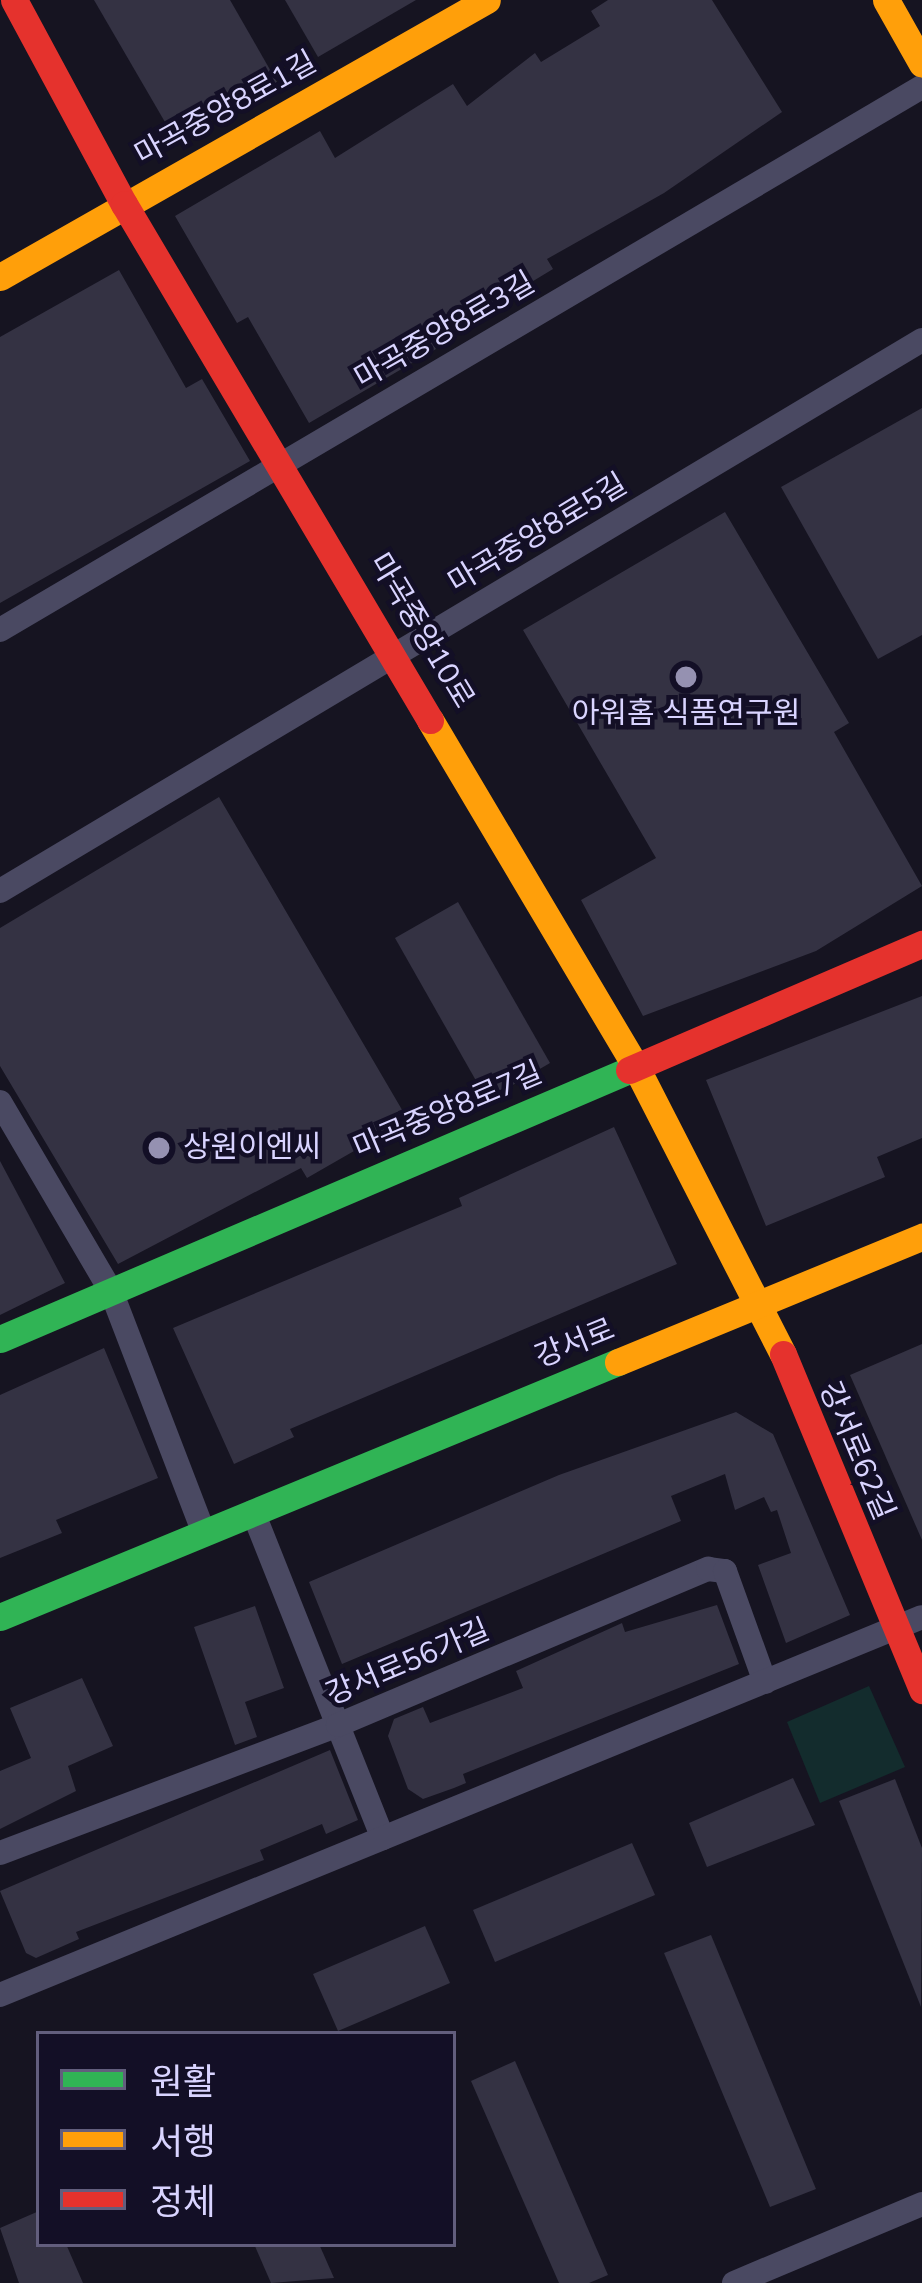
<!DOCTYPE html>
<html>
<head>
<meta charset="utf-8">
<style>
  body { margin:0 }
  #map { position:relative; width:922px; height:2283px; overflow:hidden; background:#161421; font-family:"Nunito Sans","Noto Sans KR",sans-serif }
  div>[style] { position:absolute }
  .green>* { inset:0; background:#132c2d }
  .building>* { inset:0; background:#343243 }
  .street>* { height:24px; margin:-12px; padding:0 12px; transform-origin:12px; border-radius:12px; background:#4a4962 }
  .fast>* { height:27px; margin:-13.5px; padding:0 13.5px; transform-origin:13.5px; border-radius:13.5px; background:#30b455 }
  .slow>* { height:27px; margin:-13.5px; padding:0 13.5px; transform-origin:13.5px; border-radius:13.5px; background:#ff9f0a }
  .jam>* { height:27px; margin:-13.5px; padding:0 13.5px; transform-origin:13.5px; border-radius:13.5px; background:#e5322d }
  .dots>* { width:33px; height:33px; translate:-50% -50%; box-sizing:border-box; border:6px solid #130f26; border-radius:50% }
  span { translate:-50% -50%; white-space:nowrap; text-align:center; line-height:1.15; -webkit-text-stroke:9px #130f26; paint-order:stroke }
  .street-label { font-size:30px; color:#d9d4ff }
  .poi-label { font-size:30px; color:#d9d4ff }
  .left { translate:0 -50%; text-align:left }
  .legend { position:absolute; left:36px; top:2031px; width:420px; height:216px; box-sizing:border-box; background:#130f26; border:3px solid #625e7d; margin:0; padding:15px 21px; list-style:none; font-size:36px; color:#d9d4ff }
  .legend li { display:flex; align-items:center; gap:24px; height:60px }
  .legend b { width:60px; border:3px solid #625e7d }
</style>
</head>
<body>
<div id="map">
  <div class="green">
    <div style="clip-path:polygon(869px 1686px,905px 1767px,820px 1803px,787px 1722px)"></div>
  </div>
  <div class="building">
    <div style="clip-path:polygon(94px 0,230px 0,277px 82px,176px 141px)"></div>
    <div style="clip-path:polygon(285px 0,416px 0,318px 57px)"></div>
    <div style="clip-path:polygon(608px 0,712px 0,782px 112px,664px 193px,547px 259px,553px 269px,432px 342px,436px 349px,309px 423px,248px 317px,237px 323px,175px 216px,320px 131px,335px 158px,453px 84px,467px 106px,535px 53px,541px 62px,600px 26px,591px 11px)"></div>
    <div style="clip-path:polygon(119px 270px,186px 388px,202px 379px,250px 461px,0 603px,0 337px)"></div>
    <div style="clip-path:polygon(922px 408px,922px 635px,878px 659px,781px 487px)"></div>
    <div style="clip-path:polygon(725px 512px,849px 723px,834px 732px,922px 886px,816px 951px,643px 1016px,581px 900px,656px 858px,523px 630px)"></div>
    <div style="clip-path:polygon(219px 797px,408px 1120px,307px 1178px,301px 1168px,118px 1264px,0 1066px,0 928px)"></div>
    <div style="clip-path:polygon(458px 902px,550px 1063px,487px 1100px,395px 938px)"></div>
    <div style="clip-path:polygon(922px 996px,922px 1138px,877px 1157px,885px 1177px,766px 1226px,706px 1080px)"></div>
    <div style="clip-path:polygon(614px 1127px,677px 1264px,290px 1429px,294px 1437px,234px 1464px,173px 1328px,462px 1206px,459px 1198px)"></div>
    <div style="clip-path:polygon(0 1161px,65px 1283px,0 1315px)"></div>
    <div style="clip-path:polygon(922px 1344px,922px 1540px,850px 1375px)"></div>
    <div style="clip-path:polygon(104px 1348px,158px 1478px,56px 1520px,62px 1533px,0 1558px,0 1395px)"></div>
    <div style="clip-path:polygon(736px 1412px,773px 1434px,850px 1615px,786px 1643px,758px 1565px,791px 1553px,777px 1510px,771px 1512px,764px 1497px,735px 1510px,725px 1474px,671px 1496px,681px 1521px,342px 1664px,309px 1582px,559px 1475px)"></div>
    <div style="clip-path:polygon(717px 1605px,739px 1664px,463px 1774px,466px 1783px,454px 1788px,423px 1799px,408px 1789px,388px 1736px,394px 1719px,423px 1707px,430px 1723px,523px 1688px,516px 1671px,622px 1623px,625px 1632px)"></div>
    <div style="clip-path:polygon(255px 1606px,284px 1688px,245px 1702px,257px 1737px,235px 1745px,194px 1627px)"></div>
    <div style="clip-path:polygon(82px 1678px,113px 1746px,68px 1766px,76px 1791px,0 1829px,0 1771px,31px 1758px,10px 1708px)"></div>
    <div style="clip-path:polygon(330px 1750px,358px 1820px,326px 1834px,322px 1824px,260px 1850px,264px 1860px,76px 1932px,79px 1939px,36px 1958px,26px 1953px,0 1891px)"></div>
    <div style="clip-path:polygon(793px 1778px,815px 1825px,707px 1867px,689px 1823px)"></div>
    <div style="clip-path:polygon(895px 1779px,922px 1848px,921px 2007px,839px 1801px)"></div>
    <div style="clip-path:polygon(632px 1843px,655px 1895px,495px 1962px,473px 1910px)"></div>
    <div style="clip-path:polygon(425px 1926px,450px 1983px,338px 2031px,313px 1974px)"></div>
    <div style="clip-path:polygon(711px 1935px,816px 2189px,770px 2207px,664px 1953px)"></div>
    <div style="clip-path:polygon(515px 2061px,608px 2275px,589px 2283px,559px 2283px,471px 2081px)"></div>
    <div style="clip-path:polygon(39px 2211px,39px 2244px,66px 2244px,83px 2283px,19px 2283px,0 2228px)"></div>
    <div style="clip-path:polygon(254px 2244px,319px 2244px,334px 2278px,271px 2283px)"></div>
  </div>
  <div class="street">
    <div style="left:0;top:630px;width:1070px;rotate:-30.5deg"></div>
    <div style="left:0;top:891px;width:1074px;rotate:-30.86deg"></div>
    <div style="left:0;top:1102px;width:219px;rotate:59.6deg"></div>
    <div style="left:111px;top:1291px;width:259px;rotate:69deg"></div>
    <div style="left:253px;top:1512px;width:351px;rotate:68.3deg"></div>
    <div style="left:0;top:1853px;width:361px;rotate:-20.7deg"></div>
    <div style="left:338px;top:1725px;width:402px;rotate:-22.9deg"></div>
    <div style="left:708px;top:1569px;width:17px;rotate:7deg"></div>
    <div style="left:725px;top:1571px;width:118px;rotate:70.2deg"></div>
    <div style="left:0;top:1995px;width:996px;rotate:-22.29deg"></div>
    <div style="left:734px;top:2283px;width:204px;rotate:-22.8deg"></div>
  </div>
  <div class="fast">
    <div style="left:0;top:1339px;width:684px;rotate:-23.15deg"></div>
    <div style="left:0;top:1617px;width:669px;rotate:-22.42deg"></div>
  </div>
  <div class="slow">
    <div style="left:886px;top:0;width:73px;rotate:60.6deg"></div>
    <div style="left:0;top:277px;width:560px;rotate:-29.63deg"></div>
    <div style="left:430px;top:720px;width:404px;rotate:59.3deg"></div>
    <div style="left:636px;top:1067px;width:322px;rotate:62.9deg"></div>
    <div style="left:618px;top:1362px;width:329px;rotate:-22.4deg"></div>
  </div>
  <div class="jam">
    <div style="left:14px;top:0;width:232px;rotate:61.7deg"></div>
    <div style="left:124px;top:204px;width:600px;rotate:59.33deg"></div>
    <div style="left:629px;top:1070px;width:319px;rotate:-23.3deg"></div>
    <div style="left:783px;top:1354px;width:364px;rotate:67.5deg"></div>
  </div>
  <div class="dots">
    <div style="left:686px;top:677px;background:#9591b1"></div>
    <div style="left:159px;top:1148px;background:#9591b1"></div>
  </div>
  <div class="street-label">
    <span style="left:226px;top:109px;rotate:-29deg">마곡중앙8로1길</span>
    <span style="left:445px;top:331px;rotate:-30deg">마곡중앙8로3길</span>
    <span style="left:538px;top:534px;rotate:-31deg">마곡중앙8로5길</span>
    <span style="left:421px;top:631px;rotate:59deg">마곡중앙10로</span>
    <span style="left:448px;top:1111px;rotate:-23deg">마곡중앙8로7길</span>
    <span style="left:575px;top:1344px;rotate:-22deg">강서로</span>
    <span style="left:856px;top:1451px;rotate:67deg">강서로62길</span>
    <span style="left:408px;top:1663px;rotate:-23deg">강서로56가길</span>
  </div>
  <div class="poi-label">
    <span style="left:686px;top:714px">아워홈 식품연구원</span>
    <span class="left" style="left:183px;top:1148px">상원이엔씨</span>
  </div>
  <ul class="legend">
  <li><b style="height:15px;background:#30b455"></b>원활</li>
  <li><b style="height:15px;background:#ff9f0a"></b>서행</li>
  <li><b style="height:15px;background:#e5322d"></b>정체</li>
  </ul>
</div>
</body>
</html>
